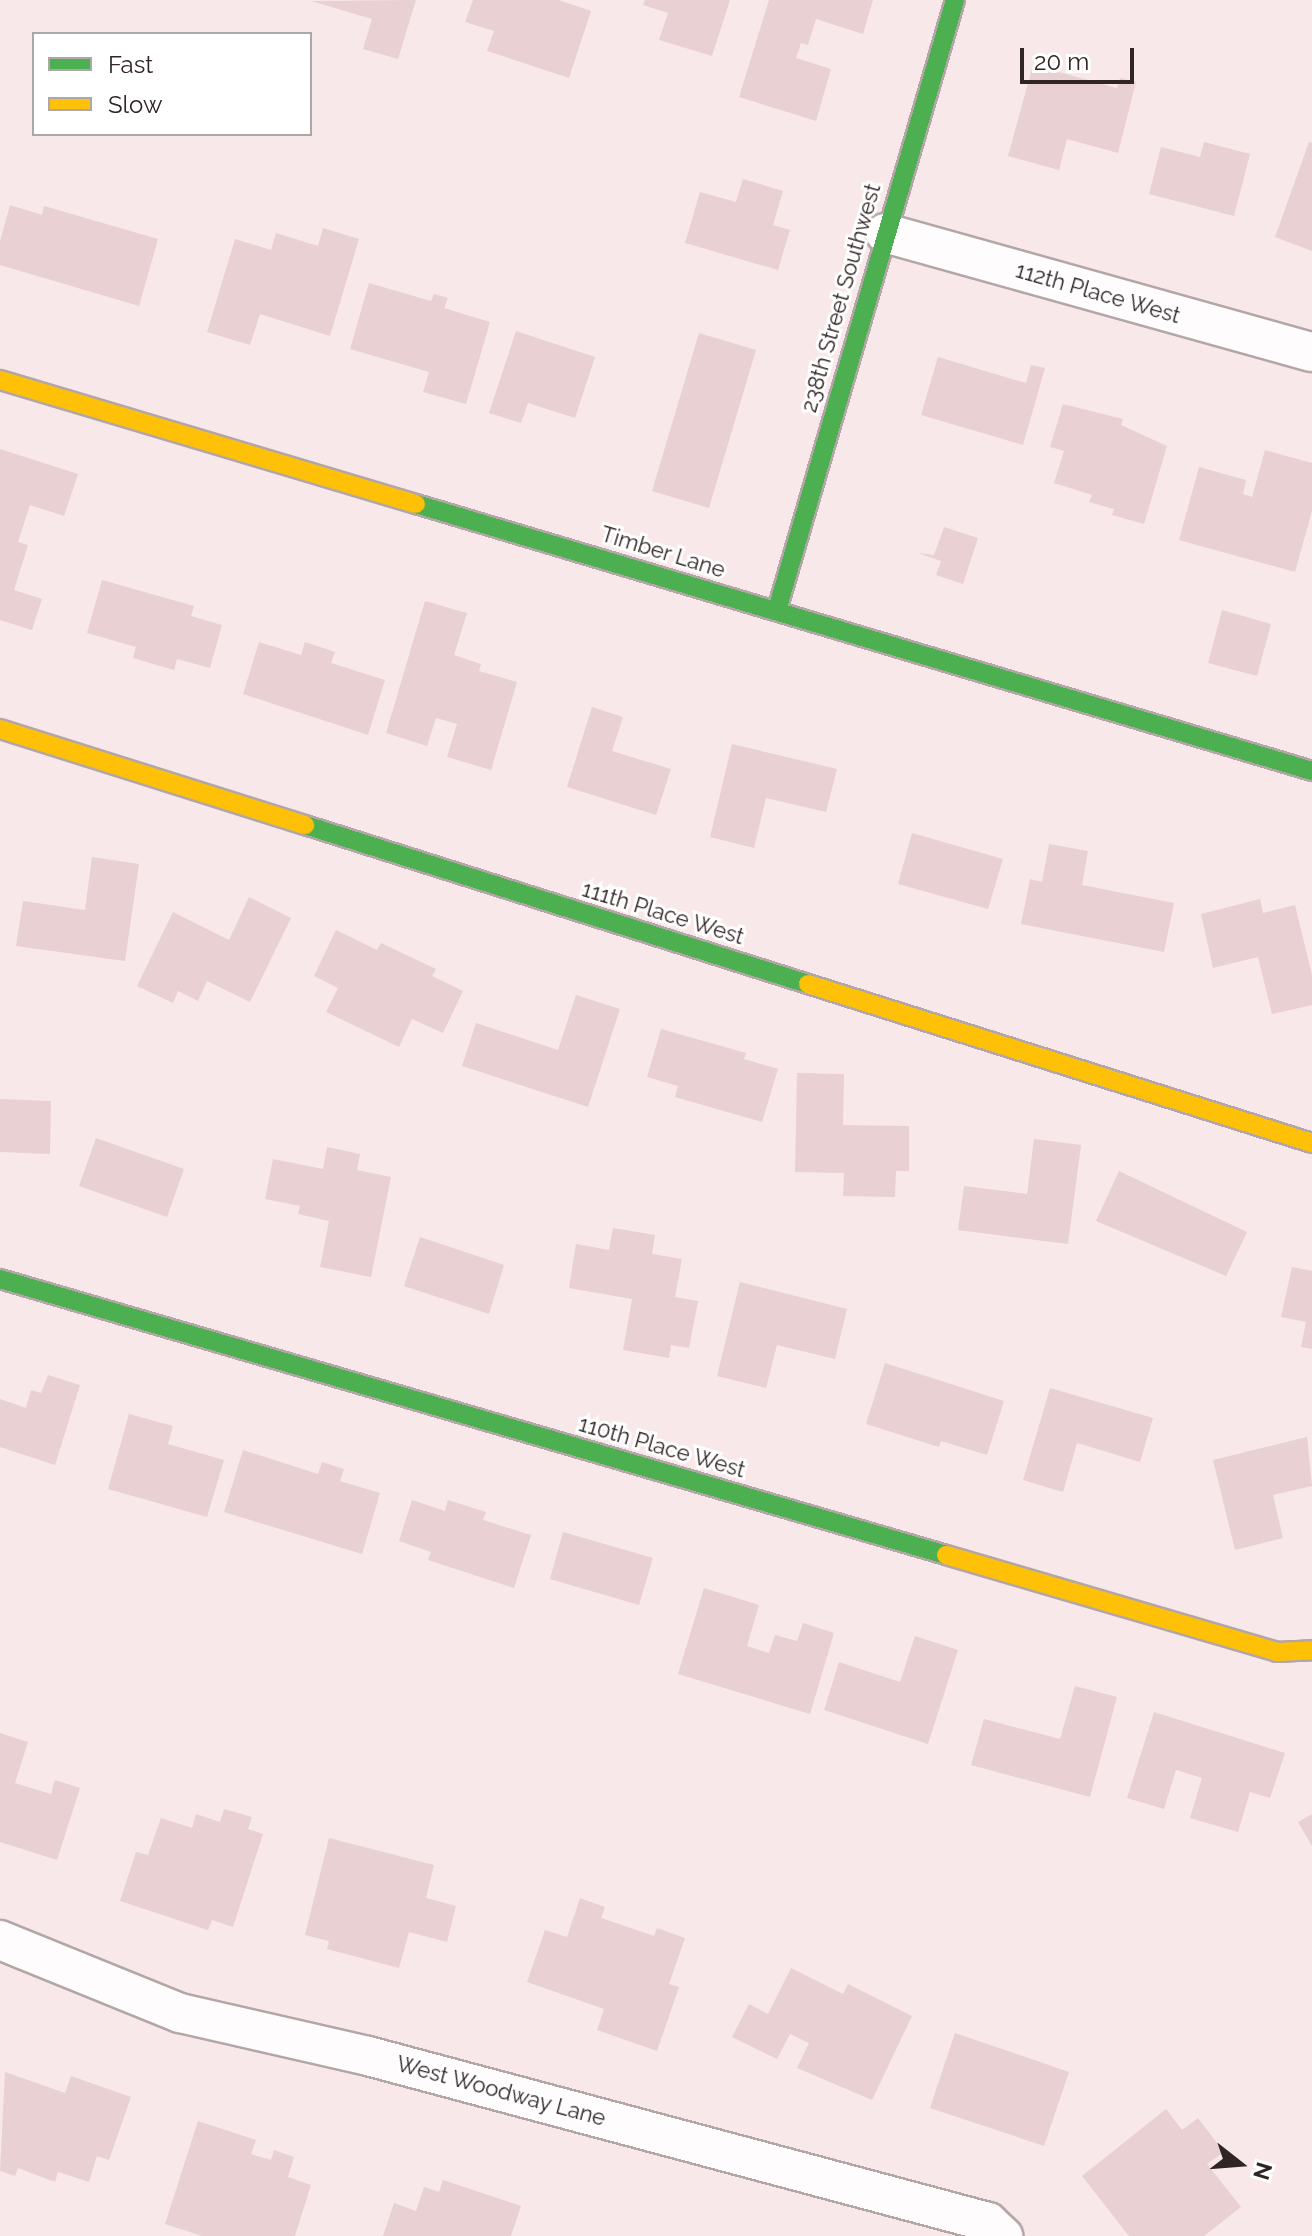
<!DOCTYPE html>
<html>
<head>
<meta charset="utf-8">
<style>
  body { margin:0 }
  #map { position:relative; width:1312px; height:2236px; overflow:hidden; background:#f8e8ea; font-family:Raleway,sans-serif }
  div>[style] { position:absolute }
  .building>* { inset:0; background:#e8d0d3 }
  .roads { filter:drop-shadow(2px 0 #b3a6a7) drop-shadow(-2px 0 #b3a6a7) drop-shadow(0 2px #b3a6a7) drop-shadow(0 -2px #b3a6a7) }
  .street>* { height:38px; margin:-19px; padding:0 19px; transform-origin:19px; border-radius:19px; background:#fefcfc }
  .fast>* { height:18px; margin:-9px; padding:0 9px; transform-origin:9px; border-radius:9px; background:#4caf50 }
  .slow>* { height:18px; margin:-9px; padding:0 9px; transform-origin:9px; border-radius:9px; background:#ffc107 }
  span { translate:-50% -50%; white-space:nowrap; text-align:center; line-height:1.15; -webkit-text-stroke:6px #fff; paint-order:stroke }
  .street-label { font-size:22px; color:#302425 }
  .legend { position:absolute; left:32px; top:32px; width:280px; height:104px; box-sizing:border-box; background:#fff; border:2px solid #aca7a8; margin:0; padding:10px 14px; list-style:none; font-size:24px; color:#302425 }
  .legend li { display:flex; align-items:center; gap:16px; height:40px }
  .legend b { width:40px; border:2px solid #aca7a8 }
  .north { position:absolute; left:1200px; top:2124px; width:80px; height:80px; -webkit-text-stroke:6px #fff; paint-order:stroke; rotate:107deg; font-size:22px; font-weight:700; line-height:32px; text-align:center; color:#302425 }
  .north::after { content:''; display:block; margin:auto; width:28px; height:36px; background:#302425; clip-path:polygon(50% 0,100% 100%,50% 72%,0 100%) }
  .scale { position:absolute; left:1020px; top:48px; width:114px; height:36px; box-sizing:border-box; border:4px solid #302425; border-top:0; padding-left:10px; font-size:24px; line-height:28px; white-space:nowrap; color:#302425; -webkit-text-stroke:6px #fff; paint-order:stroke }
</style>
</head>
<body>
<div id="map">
  <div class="building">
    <div style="clip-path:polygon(416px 0,398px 59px,363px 49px,372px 19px,311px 1px)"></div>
    <div style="clip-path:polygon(473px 0,558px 0,591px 11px,569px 78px,487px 51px,494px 31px,465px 22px)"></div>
    <div style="clip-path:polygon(645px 0,730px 0,712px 56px,659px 40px,668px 13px,643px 5px)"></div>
    <div style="clip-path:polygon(769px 0,873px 0,863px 34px,816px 19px,808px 45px,801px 43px,796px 58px,831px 69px,816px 121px,739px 97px)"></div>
    <div style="clip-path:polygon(1033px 65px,1117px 88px,1120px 78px,1136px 82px,1118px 153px,1067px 139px,1059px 170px,1008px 156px)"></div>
    <div style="clip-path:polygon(1204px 142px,1250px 154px,1234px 216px,1149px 194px,1161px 147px,1200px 157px)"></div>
    <div style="clip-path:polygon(1309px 142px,1312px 143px,1312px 251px,1275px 237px)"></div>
    <div style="clip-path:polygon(743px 179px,783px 191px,773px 225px,790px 230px,778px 270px,685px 243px,700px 192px,736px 202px)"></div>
    <div style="clip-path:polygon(10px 205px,42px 215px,44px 206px,158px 239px,139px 306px,0 265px,0 241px)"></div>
    <div style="clip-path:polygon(323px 228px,359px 239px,330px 336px,260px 314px,250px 345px,207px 332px,235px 239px,271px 250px,276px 233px,318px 246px)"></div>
    <div style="clip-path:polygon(369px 283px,431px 301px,434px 294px,448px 298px,444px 308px,490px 322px,466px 404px,423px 392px,429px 372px,350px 349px)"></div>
    <div style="clip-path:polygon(516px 331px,595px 357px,575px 418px,528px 403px,521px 423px,489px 413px)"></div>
    <div style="clip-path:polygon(699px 333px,756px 350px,709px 508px,652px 491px)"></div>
    <div style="clip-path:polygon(938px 357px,1026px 383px,1031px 365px,1045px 368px,1023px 445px,921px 415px)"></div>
    <div style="clip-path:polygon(1063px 404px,1123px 419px,1121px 425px,1167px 446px,1144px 524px,1112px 515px,1114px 509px,1089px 502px,1092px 495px,1054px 483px,1064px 451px,1050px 447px)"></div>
    <div style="clip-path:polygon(0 449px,78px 474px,64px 516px,30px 505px,18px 542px,28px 545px,14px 590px,42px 599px,32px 630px,0 620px)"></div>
    <div style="clip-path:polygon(1265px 450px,1312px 463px,1312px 511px,1295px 572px,1179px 540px,1199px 467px,1246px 480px,1243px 494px,1252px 497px)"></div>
    <div style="clip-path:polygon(944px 527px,978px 538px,963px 584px,936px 575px,941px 561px,918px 553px,934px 555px)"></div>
    <div style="clip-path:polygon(102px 580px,194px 606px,191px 616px,222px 625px,210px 668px,177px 659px,174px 670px,133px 658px,136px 647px,87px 633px)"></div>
    <div style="clip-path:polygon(425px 601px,467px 613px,454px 655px,481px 664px,479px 671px,517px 682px,491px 770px,447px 757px,457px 724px,436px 718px,427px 746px,386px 733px)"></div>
    <div style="clip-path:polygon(1222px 610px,1271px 624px,1257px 676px,1208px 663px)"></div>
    <div style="clip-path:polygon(259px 642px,301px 655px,305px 642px,335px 652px,331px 663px,385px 680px,368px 735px,243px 694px)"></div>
    <div style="clip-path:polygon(592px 707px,623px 717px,612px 751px,671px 769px,656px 815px,567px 787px)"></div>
    <div style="clip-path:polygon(732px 744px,837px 769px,826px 812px,766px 798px,754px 848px,710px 837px)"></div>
    <div style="clip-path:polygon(912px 833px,1003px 859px,988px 909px,898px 884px)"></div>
    <div style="clip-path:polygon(1049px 844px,1088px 851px,1082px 885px,1174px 903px,1164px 952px,1021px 924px,1030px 879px,1042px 882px)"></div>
    <div style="clip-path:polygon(92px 857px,139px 864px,125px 961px,16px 946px,23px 901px,85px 910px)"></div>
    <div style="clip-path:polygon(249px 897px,291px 918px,250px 1002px,207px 981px,198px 1001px,178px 991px,173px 1003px,137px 986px,173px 912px,229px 940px)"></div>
    <div style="clip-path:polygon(1260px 899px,1263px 913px,1295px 905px,1312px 975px,1312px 1005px,1272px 1014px,1258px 957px,1213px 968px,1201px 914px)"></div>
    <div style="clip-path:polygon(336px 930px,377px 950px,381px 943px,436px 969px,432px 976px,463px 991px,443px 1033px,412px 1019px,399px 1047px,326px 1012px,338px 988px,314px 976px)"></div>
    <div style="clip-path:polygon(576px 995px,620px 1009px,588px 1107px,462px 1066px,476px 1023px,558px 1050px)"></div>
    <div style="clip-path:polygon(661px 1029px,746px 1053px,744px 1059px,778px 1069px,762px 1122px,675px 1097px,678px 1086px,647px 1077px)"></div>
    <div style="clip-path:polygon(797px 1073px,844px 1074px,843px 1125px,909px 1126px,909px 1171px,896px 1171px,895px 1197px,843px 1196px,844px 1173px,795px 1172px)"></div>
    <div style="clip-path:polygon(0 1099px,51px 1101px,50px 1154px,0 1152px)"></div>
    <div style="clip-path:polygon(96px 1138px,184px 1169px,167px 1217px,79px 1186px)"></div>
    <div style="clip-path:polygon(1034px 1139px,1081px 1145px,1068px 1244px,958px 1230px,964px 1186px,1027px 1194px)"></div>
    <div style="clip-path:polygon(327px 1147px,360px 1154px,357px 1170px,391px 1177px,371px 1277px,320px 1267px,329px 1221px,298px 1214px,300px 1206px,265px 1199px,273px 1159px,323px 1169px)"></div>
    <div style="clip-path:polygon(1119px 1171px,1247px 1232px,1226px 1276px,1096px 1221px)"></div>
    <div style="clip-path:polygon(613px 1228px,655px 1235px,652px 1254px,682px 1259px,675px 1297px,698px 1301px,689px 1348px,671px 1345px,669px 1358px,623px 1350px,632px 1299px,569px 1288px,576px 1244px,609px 1250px)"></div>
    <div style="clip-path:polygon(420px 1237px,504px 1265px,489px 1314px,404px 1286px)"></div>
    <div style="clip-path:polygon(1292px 1267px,1312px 1271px,1312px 1349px,1301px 1347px,1306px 1322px,1281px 1317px)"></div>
    <div style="clip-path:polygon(740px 1282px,847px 1309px,835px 1359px,777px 1345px,766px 1388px,717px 1376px)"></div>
    <div style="clip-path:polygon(885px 1363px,1004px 1401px,987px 1455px,941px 1441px,939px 1447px,866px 1424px)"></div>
    <div style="clip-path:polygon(48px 1375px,80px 1385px,55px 1465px,0 1447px,0 1399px,26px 1408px,31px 1390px,41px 1393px)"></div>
    <div style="clip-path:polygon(1050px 1388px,1153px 1418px,1140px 1462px,1077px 1443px,1063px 1492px,1023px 1480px)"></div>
    <div style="clip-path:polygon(129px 1414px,173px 1426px,168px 1444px,224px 1460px,207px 1517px,108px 1489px)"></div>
    <div style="clip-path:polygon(1307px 1437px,1312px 1486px,1273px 1495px,1283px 1538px,1235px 1550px,1213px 1460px)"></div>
    <div style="clip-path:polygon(243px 1450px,318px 1474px,322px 1462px,344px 1469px,340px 1481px,380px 1493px,362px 1554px,224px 1512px)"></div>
    <div style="clip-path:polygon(412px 1500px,445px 1511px,448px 1500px,486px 1512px,483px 1520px,531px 1535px,514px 1588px,428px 1560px,431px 1552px,399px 1541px)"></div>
    <div style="clip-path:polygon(563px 1532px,653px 1558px,639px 1605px,550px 1579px)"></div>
    <div style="clip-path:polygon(704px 1588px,759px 1605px,747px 1646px,769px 1653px,775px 1635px,797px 1641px,803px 1623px,834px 1633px,810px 1714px,678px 1674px)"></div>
    <div style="clip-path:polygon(915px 1636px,958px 1650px,928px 1744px,824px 1710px,839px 1662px,900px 1682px)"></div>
    <div style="clip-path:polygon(1075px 1686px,1117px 1697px,1090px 1797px,971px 1765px,984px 1719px,1060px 1739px)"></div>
    <div style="clip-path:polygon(1154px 1712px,1285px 1753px,1270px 1798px,1250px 1792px,1238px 1832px,1190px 1818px,1202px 1778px,1176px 1770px,1164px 1809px,1127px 1798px)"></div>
    <div style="clip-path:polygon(0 1733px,28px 1742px,15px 1783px,51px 1794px,55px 1780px,80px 1788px,57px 1860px,0 1842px)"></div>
    <div style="clip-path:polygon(224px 1809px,252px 1817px,248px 1829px,263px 1834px,233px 1927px,212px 1920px,208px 1930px,120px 1901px,136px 1852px,148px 1855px,161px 1818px,192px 1828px,196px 1814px,220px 1822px)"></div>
    <div style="clip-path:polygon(1312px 1814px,1312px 1846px,1298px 1822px)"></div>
    <div style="clip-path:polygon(329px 1838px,434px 1865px,426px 1898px,456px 1906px,447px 1942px,409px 1932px,399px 1968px,327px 1949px,329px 1941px,305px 1935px)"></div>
    <div style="clip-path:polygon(580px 1898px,605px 1907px,601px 1918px,654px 1936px,657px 1928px,685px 1938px,669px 1984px,679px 1987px,657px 2051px,597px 2030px,604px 2009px,527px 1982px,545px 1930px,567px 1937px)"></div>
    <div style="clip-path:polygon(791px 1968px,843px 1994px,848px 1984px,912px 2016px,872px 2100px,797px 2068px,809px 2043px,790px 2034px,777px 2059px,732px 2037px,749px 2004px,768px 2014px)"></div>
    <div style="clip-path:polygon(955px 2033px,1069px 2072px,1044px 2146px,930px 2108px)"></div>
    <div style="clip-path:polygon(5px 2072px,65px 2093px,71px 2076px,131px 2097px,109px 2160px,97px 2156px,89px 2182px,58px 2172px,55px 2182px,18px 2168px,15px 2176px,0 2171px)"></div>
    <div style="clip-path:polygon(1166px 2109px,1182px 2130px,1198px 2118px,1224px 2152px,1207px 2164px,1241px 2207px,1204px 2236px,1129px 2236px,1082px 2176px)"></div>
    <div style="clip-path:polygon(198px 2121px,256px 2140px,251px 2154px,271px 2160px,274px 2150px,294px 2157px,288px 2177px,311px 2185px,295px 2236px,202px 2236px,165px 2224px)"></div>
    <div style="clip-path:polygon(443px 2180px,521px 2206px,511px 2236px,383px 2236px,394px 2203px,416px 2211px,424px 2187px,439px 2192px)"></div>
  </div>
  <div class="roads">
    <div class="street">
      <div style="left:885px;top:233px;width:443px;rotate:15.6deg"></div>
      <div style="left:0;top:1940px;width:194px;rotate:22.1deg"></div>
      <div style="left:180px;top:2013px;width:193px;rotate:12.9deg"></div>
      <div style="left:368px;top:2056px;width:642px;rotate:14.99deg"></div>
      <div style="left:988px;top:2222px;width:21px;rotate:43deg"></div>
    </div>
    <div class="fast">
      <div style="left:416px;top:504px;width:935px;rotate:16.59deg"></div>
      <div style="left:777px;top:610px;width:635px;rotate:-73.73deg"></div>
      <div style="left:305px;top:825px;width:528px;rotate:17.54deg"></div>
      <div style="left:0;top:1279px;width:985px;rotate:16.26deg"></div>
    </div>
    <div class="slow">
      <div style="left:0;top:380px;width:434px;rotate:16.6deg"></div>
      <div style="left:0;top:729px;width:320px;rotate:17.5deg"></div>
      <div style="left:808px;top:984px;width:528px;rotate:17.51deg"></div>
      <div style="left:946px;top:1555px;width:345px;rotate:16.3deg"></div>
      <div style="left:1277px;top:1652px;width:35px;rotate:-3deg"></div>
    </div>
  </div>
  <div class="street-label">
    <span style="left:1098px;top:293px;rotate:16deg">112th Place West</span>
    <span style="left:841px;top:298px;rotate:-74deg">238th Street Southwest</span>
    <span style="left:663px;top:552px;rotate:17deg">Timber Lane</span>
    <span style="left:663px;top:913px;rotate:17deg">111th Place West</span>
    <span style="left:662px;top:1447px;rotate:16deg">110th Place West</span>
    <span style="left:501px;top:2091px;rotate:15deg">West Woodway Lane</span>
  </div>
  <ul class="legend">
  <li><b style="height:10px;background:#4caf50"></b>Fast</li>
  <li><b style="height:10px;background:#ffc107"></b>Slow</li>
  </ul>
  <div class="north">N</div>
  <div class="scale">20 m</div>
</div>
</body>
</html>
